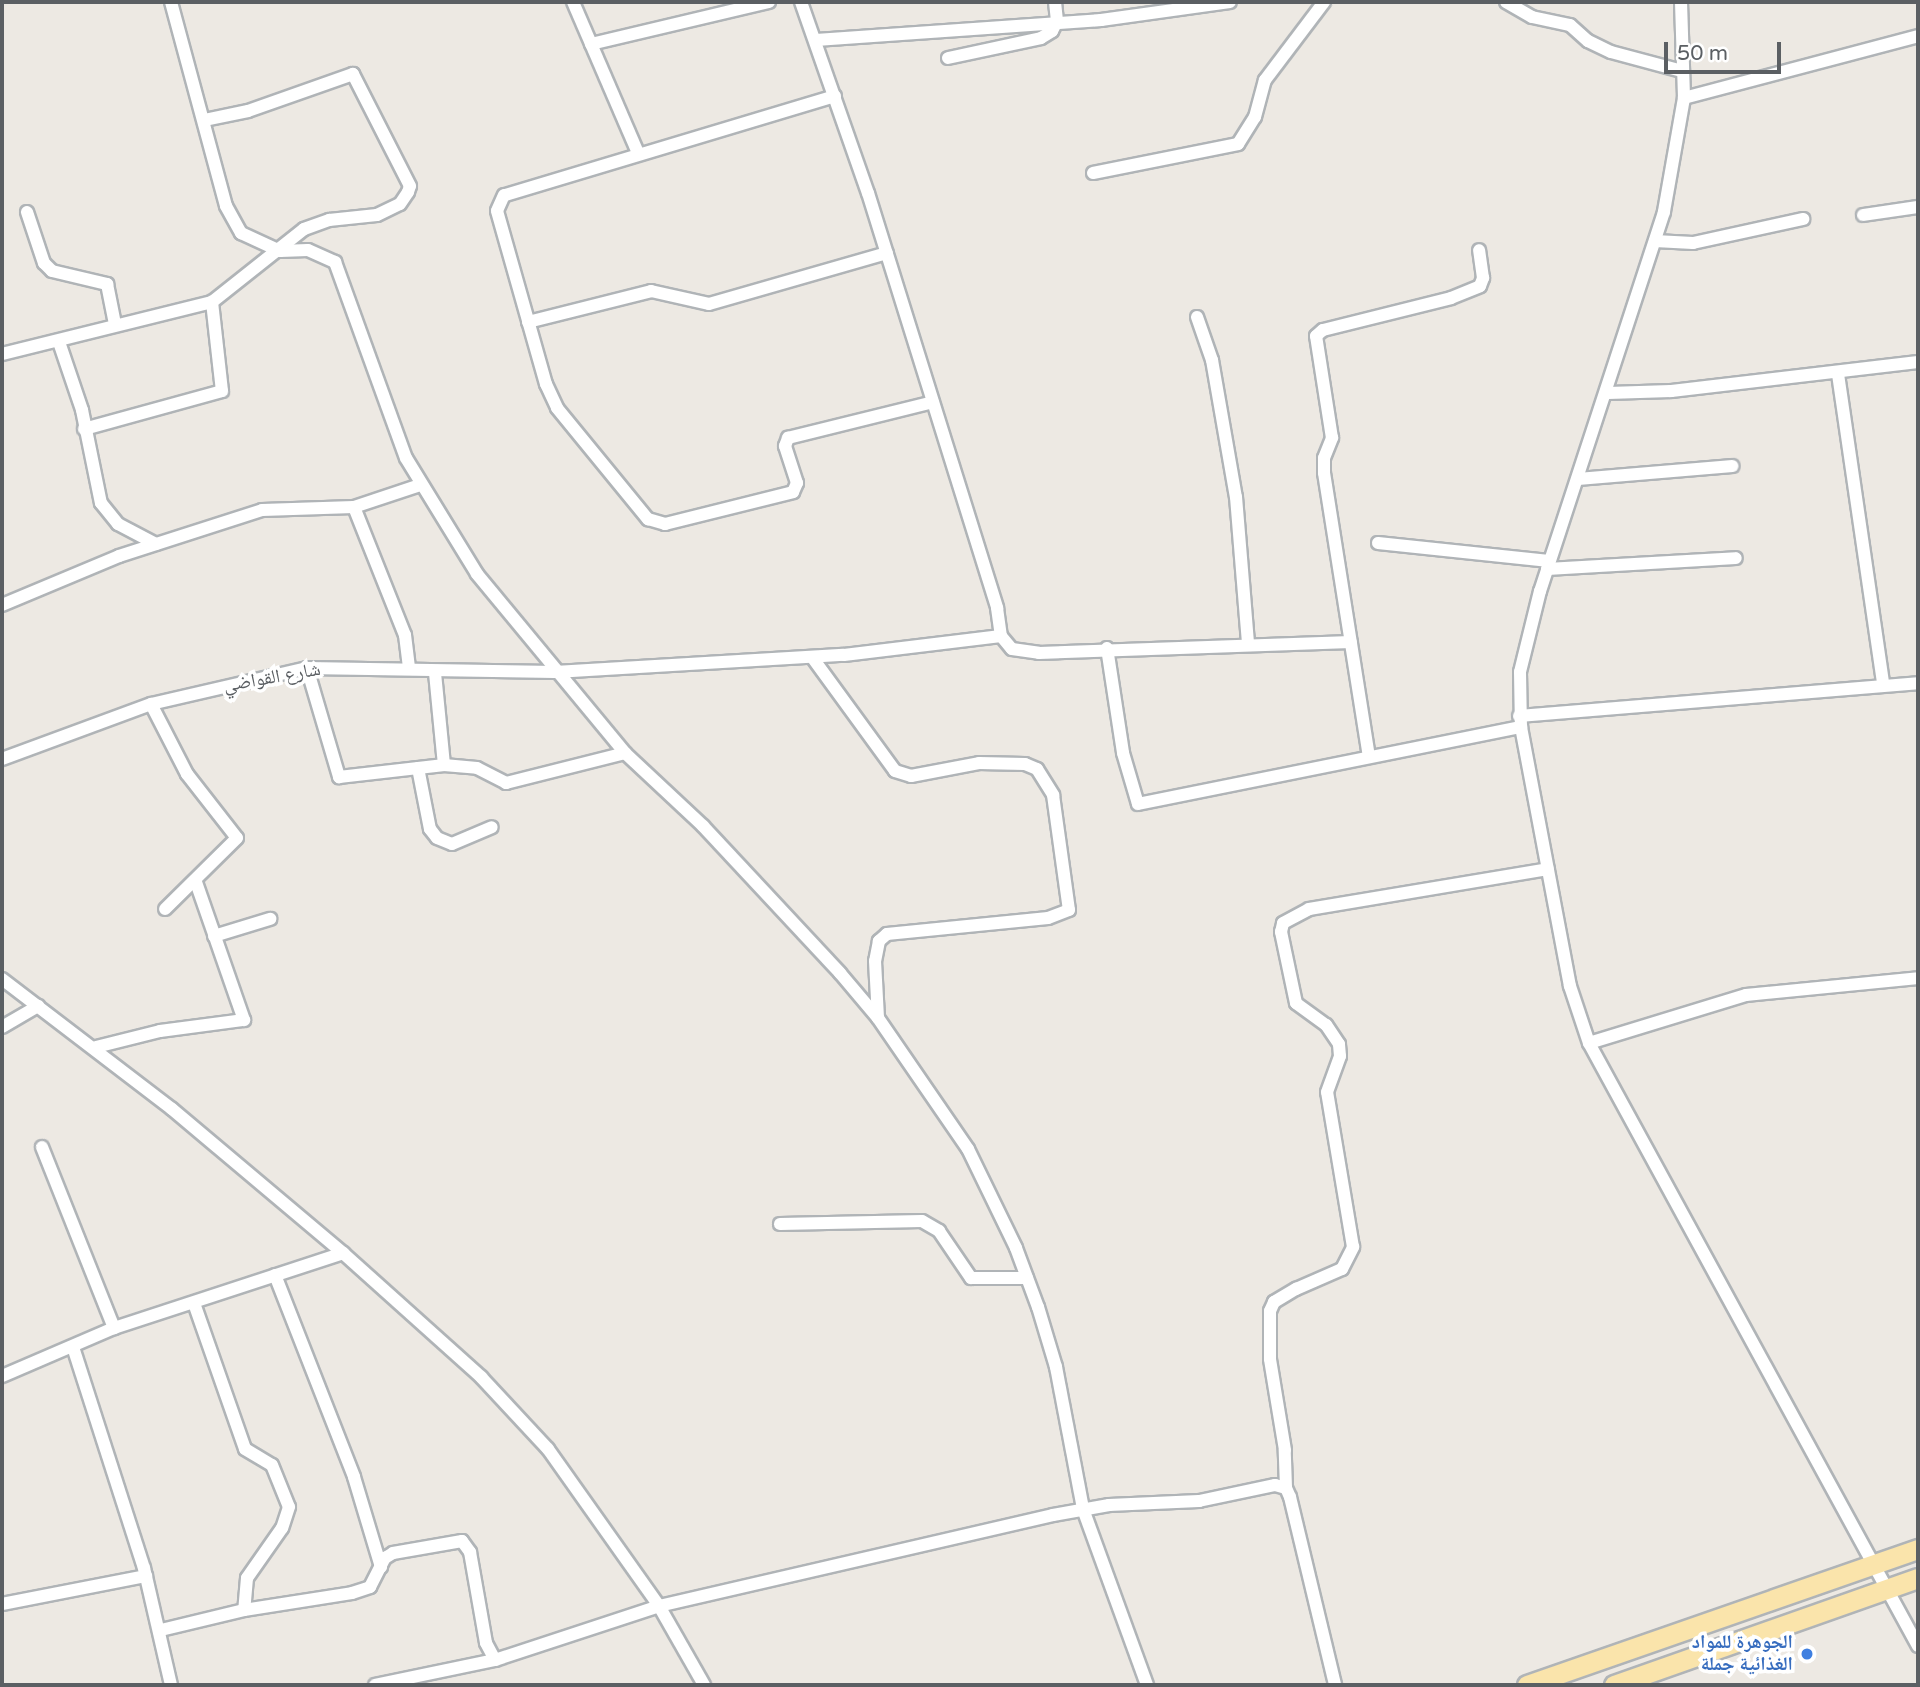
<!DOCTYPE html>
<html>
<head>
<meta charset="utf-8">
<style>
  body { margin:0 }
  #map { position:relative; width:1920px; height:1687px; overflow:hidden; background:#ede9e3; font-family:"Varela Round","Noto Naskh Arabic",sans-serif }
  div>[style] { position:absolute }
  .roads { filter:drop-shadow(2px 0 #b0b4b7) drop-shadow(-2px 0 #b0b4b7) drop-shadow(0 2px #b0b4b7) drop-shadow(0 -2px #b0b4b7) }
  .minor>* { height:12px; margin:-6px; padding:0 6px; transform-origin:6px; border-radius:6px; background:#fff }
  .primary>* { height:19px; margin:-9.5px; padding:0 9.5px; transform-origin:9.5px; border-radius:9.5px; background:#fae4ab }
  .dots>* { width:19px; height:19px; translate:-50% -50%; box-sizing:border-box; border:4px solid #fff; border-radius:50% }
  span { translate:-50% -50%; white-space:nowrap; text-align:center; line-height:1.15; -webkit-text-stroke:7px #fff; paint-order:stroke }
  .street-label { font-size:19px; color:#5b5f63 }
  .shop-label { font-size:19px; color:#366cbe; font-weight:700 }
  .right { translate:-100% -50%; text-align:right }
  .frame { position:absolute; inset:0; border:4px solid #5b5f63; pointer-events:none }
  .scale { position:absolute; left:1664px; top:42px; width:117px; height:32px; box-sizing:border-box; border:4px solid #5b5f63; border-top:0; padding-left:9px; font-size:21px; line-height:24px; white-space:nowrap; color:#5b5f63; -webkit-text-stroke:5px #fff; paint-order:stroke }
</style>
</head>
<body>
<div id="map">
  <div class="roads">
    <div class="minor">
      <div style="left:171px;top:2px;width:211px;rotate:74.9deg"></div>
      <div style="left:226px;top:206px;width:31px;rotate:61deg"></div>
      <div style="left:241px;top:233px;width:43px;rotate:24.8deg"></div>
      <div style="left:280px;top:251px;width:28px;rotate:-2deg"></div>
      <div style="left:308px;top:250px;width:30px;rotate:24deg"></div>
      <div style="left:335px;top:262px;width:208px;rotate:70.1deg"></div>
      <div style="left:406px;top:458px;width:136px;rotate:58.5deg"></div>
      <div style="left:477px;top:574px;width:232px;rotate:50.4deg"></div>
      <div style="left:625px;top:753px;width:107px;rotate:43.1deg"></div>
      <div style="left:703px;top:826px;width:201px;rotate:47deg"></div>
      <div style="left:840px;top:973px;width:59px;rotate:49.8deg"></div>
      <div style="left:878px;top:1018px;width:159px;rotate:55.5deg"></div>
      <div style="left:968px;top:1149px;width:110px;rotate:64.1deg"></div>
      <div style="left:1016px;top:1248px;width:63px;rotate:69.6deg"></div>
      <div style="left:1038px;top:1307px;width:63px;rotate:73.3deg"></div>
      <div style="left:1056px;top:1367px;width:145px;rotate:79.2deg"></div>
      <div style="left:1083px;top:1509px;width:187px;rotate:70deg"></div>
      <div style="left:573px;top:2px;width:164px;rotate:66.7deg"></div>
      <div style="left:801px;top:2px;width:202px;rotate:70.7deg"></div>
      <div style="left:868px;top:193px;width:435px;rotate:72.7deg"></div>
      <div style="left:997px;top:608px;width:28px;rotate:82deg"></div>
      <div style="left:1506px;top:2px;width:30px;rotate:30deg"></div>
      <div style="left:1532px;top:17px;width:39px;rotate:12deg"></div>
      <div style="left:1570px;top:25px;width:24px;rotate:42deg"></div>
      <div style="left:1588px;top:41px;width:25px;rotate:26deg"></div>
      <div style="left:1611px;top:52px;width:73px;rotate:15deg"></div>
      <div style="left:1681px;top:2px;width:96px;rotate:88.2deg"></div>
      <div style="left:1684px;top:98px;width:116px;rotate:100deg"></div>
      <div style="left:1664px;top:212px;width:399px;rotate:108.1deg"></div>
      <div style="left:1540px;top:591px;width:83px;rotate:103.9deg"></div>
      <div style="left:1520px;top:672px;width:55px;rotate:89deg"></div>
      <div style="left:1521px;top:727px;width:264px;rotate:79.3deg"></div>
      <div style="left:1570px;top:986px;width:60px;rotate:71.6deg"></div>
      <div style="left:1589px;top:1043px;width:687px;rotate:61.38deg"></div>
      <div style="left:816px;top:40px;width:286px;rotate:-4deg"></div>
      <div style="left:1101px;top:20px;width:130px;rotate:-7.9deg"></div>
      <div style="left:591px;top:44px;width:183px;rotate:-13.3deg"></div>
      <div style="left:948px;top:58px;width:95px;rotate:-12.1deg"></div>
      <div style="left:1041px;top:38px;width:13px;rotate:-32deg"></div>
      <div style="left:1052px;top:31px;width:11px;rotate:-63deg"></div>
      <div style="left:1057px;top:21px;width:19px;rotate:-96deg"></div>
      <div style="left:835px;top:96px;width:345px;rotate:163.3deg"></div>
      <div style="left:504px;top:195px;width:17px;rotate:114deg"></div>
      <div style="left:497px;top:211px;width:180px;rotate:74.2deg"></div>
      <div style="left:546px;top:384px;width:26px;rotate:65deg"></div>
      <div style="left:557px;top:408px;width:144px;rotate:50.7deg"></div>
      <div style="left:648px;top:519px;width:18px;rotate:16deg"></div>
      <div style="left:665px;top:524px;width:132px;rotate:-14deg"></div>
      <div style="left:793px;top:492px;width:10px;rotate:-66deg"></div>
      <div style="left:797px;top:483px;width:39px;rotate:-108deg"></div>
      <div style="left:785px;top:446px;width:9px;rotate:-69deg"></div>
      <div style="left:788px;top:438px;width:149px;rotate:-13.9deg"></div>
      <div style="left:1684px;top:98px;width:242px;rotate:-14.8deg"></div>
      <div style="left:1093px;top:173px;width:148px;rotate:-11.3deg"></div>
      <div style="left:1238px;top:144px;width:32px;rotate:-58deg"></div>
      <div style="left:1255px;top:117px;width:38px;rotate:-75deg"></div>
      <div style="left:1265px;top:80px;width:98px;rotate:-52.9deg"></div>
      <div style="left:27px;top:212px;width:54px;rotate:71.6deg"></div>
      <div style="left:44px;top:263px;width:11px;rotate:45deg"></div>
      <div style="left:52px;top:271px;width:57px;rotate:13.3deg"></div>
      <div style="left:107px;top:284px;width:41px;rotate:78.7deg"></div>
      <div style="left:1863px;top:215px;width:56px;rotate:-8.3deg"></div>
      <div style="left:1655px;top:241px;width:38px;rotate:3deg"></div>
      <div style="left:1693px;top:243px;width:113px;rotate:-12.3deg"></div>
      <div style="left:1197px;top:317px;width:46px;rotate:70.8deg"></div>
      <div style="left:1212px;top:360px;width:139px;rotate:80.1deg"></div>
      <div style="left:1236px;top:497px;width:147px;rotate:85.3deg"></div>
      <div style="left:528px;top:322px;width:127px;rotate:-14.1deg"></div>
      <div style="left:651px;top:291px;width:59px;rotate:12.6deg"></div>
      <div style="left:709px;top:304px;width:185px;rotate:-16deg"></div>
      <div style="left:59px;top:342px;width:72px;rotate:71.3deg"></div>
      <div style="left:82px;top:410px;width:95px;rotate:78.5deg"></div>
      <div style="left:101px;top:503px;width:27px;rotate:51deg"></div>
      <div style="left:118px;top:524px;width:43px;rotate:27.8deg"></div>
      <div style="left:2px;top:354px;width:216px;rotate:-13.9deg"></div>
      <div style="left:212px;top:302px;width:117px;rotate:-38.4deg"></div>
      <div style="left:304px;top:229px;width:27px;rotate:-20deg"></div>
      <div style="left:329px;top:220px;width:48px;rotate:-5.9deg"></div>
      <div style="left:377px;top:215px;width:25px;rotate:-26deg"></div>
      <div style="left:400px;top:204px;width:14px;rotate:-56deg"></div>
      <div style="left:408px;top:192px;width:6px;rotate:-72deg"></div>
      <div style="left:410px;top:186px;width:126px;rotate:-117deg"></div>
      <div style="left:353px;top:74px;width:111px;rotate:160.6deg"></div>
      <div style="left:248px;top:111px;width:45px;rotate:168.4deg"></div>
      <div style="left:1838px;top:374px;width:312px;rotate:81.7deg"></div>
      <div style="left:1608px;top:393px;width:63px;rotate:-1.8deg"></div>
      <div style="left:1671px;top:391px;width:249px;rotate:-6.7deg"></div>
      <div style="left:84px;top:429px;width:143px;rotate:-15.4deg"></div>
      <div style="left:222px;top:391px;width:90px;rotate:-96.4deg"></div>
      <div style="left:1578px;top:479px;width:155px;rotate:-4.8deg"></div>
      <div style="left:354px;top:507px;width:138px;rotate:68.3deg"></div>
      <div style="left:405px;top:635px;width:34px;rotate:83deg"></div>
      <div style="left:1378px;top:543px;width:172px;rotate:6deg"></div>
      <div style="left:1547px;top:569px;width:189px;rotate:-3.3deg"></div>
      <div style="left:2px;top:605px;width:127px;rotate:-22.7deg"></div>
      <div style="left:119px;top:556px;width:150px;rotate:-17.8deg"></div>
      <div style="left:262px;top:510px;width:92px;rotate:-1.9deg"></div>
      <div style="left:354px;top:507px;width:70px;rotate:-18.4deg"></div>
      <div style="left:1107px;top:648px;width:106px;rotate:81.3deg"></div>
      <div style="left:1123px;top:753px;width:53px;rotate:73.6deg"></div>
      <div style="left:1138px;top:804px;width:391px;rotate:-11.4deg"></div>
      <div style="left:812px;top:657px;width:141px;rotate:53.9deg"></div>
      <div style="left:895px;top:771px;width:17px;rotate:17deg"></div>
      <div style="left:911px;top:776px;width:69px;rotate:-10.8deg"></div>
      <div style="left:979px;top:763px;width:46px;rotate:1.2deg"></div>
      <div style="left:1025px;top:764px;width:13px;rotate:23deg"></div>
      <div style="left:1037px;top:769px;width:31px;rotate:58deg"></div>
      <div style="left:1053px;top:795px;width:116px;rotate:82.1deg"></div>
      <div style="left:1069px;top:910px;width:22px;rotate:159deg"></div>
      <div style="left:1048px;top:918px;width:162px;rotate:174.3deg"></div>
      <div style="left:887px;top:934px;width:11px;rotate:139deg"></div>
      <div style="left:879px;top:941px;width:20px;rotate:101deg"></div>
      <div style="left:875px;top:961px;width:57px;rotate:87deg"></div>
      <div style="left:307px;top:668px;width:114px;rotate:73.6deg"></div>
      <div style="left:339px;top:777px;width:106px;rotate:-6.5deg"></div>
      <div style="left:444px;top:765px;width:33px;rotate:5deg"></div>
      <div style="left:477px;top:768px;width:33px;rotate:27deg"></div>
      <div style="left:506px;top:783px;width:123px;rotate:-14.1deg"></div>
      <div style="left:435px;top:673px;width:92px;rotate:84.4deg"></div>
      <div style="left:151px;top:704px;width:79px;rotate:62.8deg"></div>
      <div style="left:187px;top:774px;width:81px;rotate:52deg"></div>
      <div style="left:237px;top:838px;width:101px;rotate:135.4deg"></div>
      <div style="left:1519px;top:716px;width:400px;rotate:-4.7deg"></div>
      <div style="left:1369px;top:757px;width:288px;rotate:-99deg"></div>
      <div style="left:1324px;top:473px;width:15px;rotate:-90deg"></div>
      <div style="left:1324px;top:458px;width:22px;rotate:-68deg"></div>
      <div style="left:1332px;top:438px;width:103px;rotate:-98.9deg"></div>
      <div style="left:1316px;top:336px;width:9px;rotate:-41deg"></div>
      <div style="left:1323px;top:330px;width:132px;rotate:-14deg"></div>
      <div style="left:1451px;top:298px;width:31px;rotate:-22deg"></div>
      <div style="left:1480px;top:286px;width:9px;rotate:-69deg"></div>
      <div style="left:1483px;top:278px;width:28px;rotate:-98deg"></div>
      <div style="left:2px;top:759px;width:159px;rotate:-20.3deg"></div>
      <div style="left:151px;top:704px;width:160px;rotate:-13deg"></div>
      <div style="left:307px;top:668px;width:248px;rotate:0.9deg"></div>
      <div style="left:555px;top:672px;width:289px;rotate:-3.4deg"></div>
      <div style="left:844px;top:655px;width:158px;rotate:-6.9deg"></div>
      <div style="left:1001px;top:636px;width:17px;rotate:50deg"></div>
      <div style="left:1012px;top:649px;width:27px;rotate:8deg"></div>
      <div style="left:1039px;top:653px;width:312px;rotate:-2deg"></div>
      <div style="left:418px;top:768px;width:62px;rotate:78.9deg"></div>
      <div style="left:430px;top:829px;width:11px;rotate:52deg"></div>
      <div style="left:437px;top:838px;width:16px;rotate:22deg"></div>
      <div style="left:452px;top:844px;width:43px;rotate:-23deg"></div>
      <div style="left:214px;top:936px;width:59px;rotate:-16.9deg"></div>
      <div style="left:2px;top:979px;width:214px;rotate:37.4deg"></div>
      <div style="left:172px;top:1109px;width:224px;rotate:40.1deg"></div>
      <div style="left:343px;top:1253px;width:186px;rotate:41.9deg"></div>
      <div style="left:481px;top:1377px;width:98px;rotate:47.1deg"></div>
      <div style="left:548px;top:1449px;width:192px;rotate:54.7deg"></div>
      <div style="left:659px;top:1606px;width:91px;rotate:60.3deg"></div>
      <div style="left:2px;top:1027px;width:42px;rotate:-30.3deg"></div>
      <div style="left:1589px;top:1043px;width:164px;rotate:-17deg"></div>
      <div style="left:1746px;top:995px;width:173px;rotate:-5.6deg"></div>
      <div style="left:96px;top:1047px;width:66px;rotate:-14deg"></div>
      <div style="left:160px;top:1031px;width:85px;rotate:-7.5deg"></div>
      <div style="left:244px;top:1020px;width:146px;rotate:-109.2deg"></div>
      <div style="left:42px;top:1147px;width:195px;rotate:68.3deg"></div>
      <div style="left:780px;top:1224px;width:142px;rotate:-1.2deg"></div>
      <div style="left:922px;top:1221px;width:20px;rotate:30deg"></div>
      <div style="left:939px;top:1231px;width:57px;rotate:55.8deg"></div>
      <div style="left:971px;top:1278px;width:56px"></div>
      <div style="left:275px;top:1275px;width:217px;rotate:68.6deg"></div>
      <div style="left:354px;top:1477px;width:94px;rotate:73.3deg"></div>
      <div style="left:195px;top:1306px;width:151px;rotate:70.7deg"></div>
      <div style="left:245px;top:1449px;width:31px;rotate:31deg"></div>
      <div style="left:272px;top:1465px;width:45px;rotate:68deg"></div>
      <div style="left:289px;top:1507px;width:22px;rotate:108deg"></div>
      <div style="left:282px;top:1528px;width:61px;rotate:125deg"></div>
      <div style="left:247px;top:1578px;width:32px;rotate:95deg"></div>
      <div style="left:73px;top:1347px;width:232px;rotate:72.2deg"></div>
      <div style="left:144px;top:1568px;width:120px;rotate:77deg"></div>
      <div style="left:2px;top:1376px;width:122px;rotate:-23.2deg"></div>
      <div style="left:114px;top:1328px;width:241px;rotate:-18.1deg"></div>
      <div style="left:1286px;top:1488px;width:38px;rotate:-92deg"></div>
      <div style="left:1285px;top:1450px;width:92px;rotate:-99.4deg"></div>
      <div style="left:1270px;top:1359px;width:48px;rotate:-90deg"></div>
      <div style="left:1270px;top:1311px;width:10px;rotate:-66deg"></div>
      <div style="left:1274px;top:1302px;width:26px;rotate:-31deg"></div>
      <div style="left:1296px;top:1289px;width:50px;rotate:-23.5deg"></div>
      <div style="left:1342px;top:1269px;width:25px;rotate:-63deg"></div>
      <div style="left:1353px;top:1247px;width:157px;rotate:-99.5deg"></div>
      <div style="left:1327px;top:1092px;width:38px;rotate:-70deg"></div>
      <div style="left:1340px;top:1056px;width:12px;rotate:-95deg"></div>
      <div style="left:1339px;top:1044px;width:23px;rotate:-124deg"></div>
      <div style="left:1326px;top:1025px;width:37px;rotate:-144deg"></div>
      <div style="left:1296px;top:1003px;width:73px;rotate:-101.9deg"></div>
      <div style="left:1281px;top:932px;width:9px;rotate:-77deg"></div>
      <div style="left:1283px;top:923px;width:30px;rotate:-28deg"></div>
      <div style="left:1309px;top:909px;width:242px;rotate:-9.5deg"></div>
      <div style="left:2px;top:1604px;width:147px;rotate:-11deg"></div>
      <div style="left:161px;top:1630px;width:85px;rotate:-13.5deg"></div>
      <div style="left:244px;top:1610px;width:109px;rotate:-8.9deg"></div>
      <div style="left:352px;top:1593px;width:19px;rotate:-18deg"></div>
      <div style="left:370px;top:1587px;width:33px;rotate:-63deg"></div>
      <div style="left:385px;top:1558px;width:9px;rotate:-32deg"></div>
      <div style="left:393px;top:1553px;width:70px;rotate:-9.9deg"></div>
      <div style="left:462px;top:1541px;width:14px;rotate:54deg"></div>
      <div style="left:470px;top:1552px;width:92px;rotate:80deg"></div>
      <div style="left:486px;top:1643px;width:19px;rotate:62deg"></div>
      <div style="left:495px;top:1660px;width:173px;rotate:-18.2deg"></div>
      <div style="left:659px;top:1606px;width:404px;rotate:-13deg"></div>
      <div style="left:1053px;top:1515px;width:57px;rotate:-10.1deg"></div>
      <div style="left:1109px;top:1505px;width:90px;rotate:-2.5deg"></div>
      <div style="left:1199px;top:1501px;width:78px;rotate:-11.9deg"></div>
      <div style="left:1275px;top:1485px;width:11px;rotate:15deg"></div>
      <div style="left:1286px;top:1488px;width:10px;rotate:66deg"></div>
      <div style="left:1290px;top:1497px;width:193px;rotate:76.5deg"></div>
      <div style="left:375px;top:1685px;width:123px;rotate:-11.8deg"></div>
    </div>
    <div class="primary">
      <div style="left:1527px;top:1685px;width:414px;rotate:-19.2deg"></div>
      <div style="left:1614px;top:1685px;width:322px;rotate:-19.4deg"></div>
    </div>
  </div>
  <div class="dots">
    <div style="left:1807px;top:1654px;background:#3f7fe0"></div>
  </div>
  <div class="street-label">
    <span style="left:272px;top:678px;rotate:-10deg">شارع القواضي</span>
  </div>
  <div class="shop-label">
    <span class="right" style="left:1793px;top:1654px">الجوهرة للمواد<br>الغذائية جملة</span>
  </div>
  <div class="frame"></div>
  <div class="scale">50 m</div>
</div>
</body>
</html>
